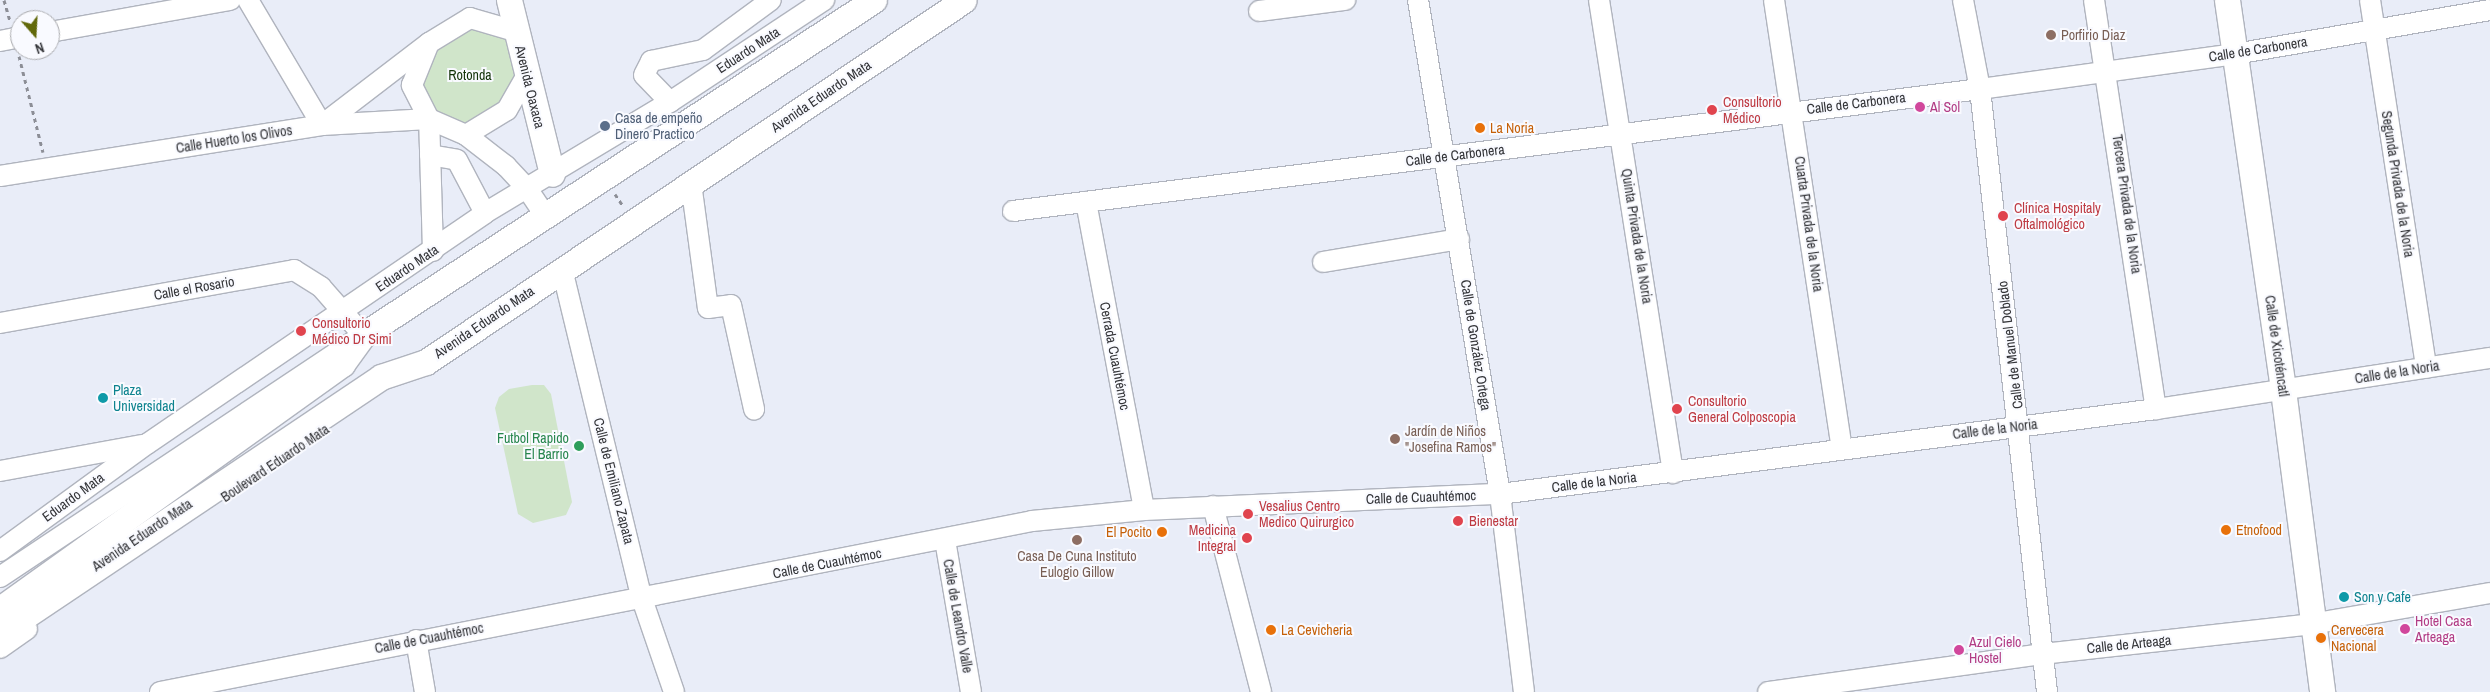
<!DOCTYPE html>
<html>
<head>
<meta charset="utf-8">
<style>
  body { margin:0 }
  #map { position:relative; width:2490px; height:692px; overflow:hidden; background:#e9edf8; font-family:"Archivo Narrow",sans-serif }
  div>[style] { position:absolute }
  .green>* { inset:0; background:#d0e5ca }
  .path>* { height:3px; margin-top:-1.5px; transform-origin:0; background:repeating-linear-gradient(90deg,#8c8e96 0 4px,transparent 0 8px) }
  .roads { filter:drop-shadow(1px 0 #b0b4be) drop-shadow(-1px 0 #b0b4be) drop-shadow(0 1px #b0b4be) drop-shadow(0 -1px #b0b4be) }
  .minor>* { height:20px; margin:-10px; padding:0 10px; transform-origin:10px; border-radius:10px; background:#fff }
  .major>* { height:25px; margin:-12.5px; padding:0 12.5px; transform-origin:12.5px; border-radius:12.5px; background:#fff }
  .dots>* { width:14px; height:14px; translate:-50% -50%; box-sizing:border-box; border:2px solid #f9faff; border-radius:50% }
  span { translate:-50% -50%; white-space:nowrap; text-align:center; line-height:1.15; -webkit-text-stroke:4px #f9faff; paint-order:stroke }
  .education-label { font-size:14px; color:#785e54 }
  .left { translate:0 -50%; text-align:left }
  .street-label { font-size:14px; color:#333438 }
  .park-label { font-size:14px; color:#123208 }
  .health-label { font-size:14px; color:#be3a42 }
  .right { translate:-100% -50%; text-align:right }
  .hotel-label { font-size:14px; color:#b23c85 }
  .service-label { font-size:14px; color:#4e5e75 }
  .food-label { font-size:14px; color:#c56008 }
  .culture-label { font-size:14px; color:#0d838f }
  .leisure-label { font-size:14px; color:#27864d }
  .north { position:absolute; left:10px; top:10px; width:50px; height:50px; box-sizing:border-box; background:#f9faff; border:1px solid #aaabaf; border-radius:50%; rotate:161deg; font-size:14px; font-weight:700; line-height:20px; text-align:center; color:#333438 }
  .north::after { content:''; display:block; margin:auto; width:18px; height:22px; background:#62690b; clip-path:polygon(50% 0,100% 100%,50% 72%,0 100%) }
</style>
</head>
<body>
<div id="map">
  <div class="green">
    <div style="clip-path:polygon(470px 20px,516px 33px,524px 75px,506px 110px,465px 130px,432px 116px,416px 85px,429px 46px)"></div>
    <div style="clip-path:polygon(532px 385px,544px 385px,551px 394px,572px 502px,566px 515px,533px 523px,518px 514px,495px 408px,499px 397px,509px 389px)"></div>
  </div>
  <div class="path">
    <div style="left:4px;top:0;width:22px;rotate:74deg"></div>
    <div style="left:19px;top:56px;width:99px;rotate:76deg"></div>
    <div style="left:615px;top:194px;width:14px;rotate:56deg"></div>
  </div>
  <div class="roads">
    <div class="minor">
      <div style="left:248px;top:0;width:145px;rotate:59.4deg"></div>
      <div style="left:1418px;top:0;width:501px;rotate:80.58deg"></div>
      <div style="left:1500px;top:494px;width:199px;rotate:83.1deg"></div>
      <div style="left:1599px;top:0;width:479px;rotate:81.1deg"></div>
      <div style="left:1774px;top:0;width:454px;rotate:81.4deg"></div>
      <div style="left:1963px;top:0;width:91px;rotate:79.2deg"></div>
      <div style="left:1980px;top:89px;width:607px;rotate:83.66deg"></div>
      <div style="left:2094px;top:0;width:414px;rotate:81.4deg"></div>
      <div style="left:2370px;top:0;width:372px;rotate:81.3deg"></div>
      <div style="left:1259px;top:11px;width:87px;rotate:-7.3deg"></div>
      <div style="left:50px;top:32px;width:183px;rotate:-10.1deg"></div>
      <div style="left:0;top:41px;width:20px;rotate:-11deg"></div>
      <div style="left:670px;top:102px;width:37px;rotate:-134deg"></div>
      <div style="left:644px;top:75px;width:16px;rotate:-63deg"></div>
      <div style="left:651px;top:61px;width:53px;rotate:-11.9deg"></div>
      <div style="left:703px;top:50px;width:84px;rotate:-36.3deg"></div>
      <div style="left:322px;top:125px;width:135px;rotate:-37.5deg"></div>
      <div style="left:466px;top:135px;width:48px;rotate:-31.4deg"></div>
      <div style="left:507px;top:110px;width:40px;rotate:-60.3deg"></div>
      <div style="left:430px;top:155px;width:27px;rotate:10deg"></div>
      <div style="left:457px;top:160px;width:60px;rotate:62.2deg"></div>
      <div style="left:0;top:176px;width:326px;rotate:-9deg"></div>
      <div style="left:322px;top:125px;width:107px;rotate:-3.2deg"></div>
      <div style="left:429px;top:119px;width:40px;rotate:23.4deg"></div>
      <div style="left:466px;top:135px;width:51px;rotate:37.8deg"></div>
      <div style="left:506px;top:166px;width:33px;rotate:47deg"></div>
      <div style="left:528px;top:190px;width:32px;rotate:56deg"></div>
      <div style="left:691px;top:183px;width:126px;rotate:82.3deg"></div>
      <div style="left:708px;top:308px;width:23px;rotate:-7deg"></div>
      <div style="left:731px;top:305px;width:107px;rotate:77.5deg"></div>
      <div style="left:1086px;top:202px;width:313px;rotate:79.3deg"></div>
      <div style="left:1013px;top:211px;width:975px;rotate:-7.19deg"></div>
      <div style="left:1980px;top:89px;width:257px;rotate:-7.8deg"></div>
      <div style="left:2235px;top:54px;width:259px;rotate:-9.8deg"></div>
      <div style="left:433px;top:251px;width:132px;rotate:-91.7deg"></div>
      <div style="left:429px;top:119px;width:38px;rotate:-117deg"></div>
      <div style="left:412px;top:85px;width:45px;rotate:-68deg"></div>
      <div style="left:429px;top:43px;width:48px;rotate:-31.4deg"></div>
      <div style="left:470px;top:18px;width:47px;rotate:16.1deg"></div>
      <div style="left:1323px;top:262px;width:138px;rotate:-9.6deg"></div>
      <div style="left:562px;top:269px;width:340px;rotate:76.4deg"></div>
      <div style="left:642px;top:599px;width:98px;rotate:71deg"></div>
      <div style="left:0;top:323px;width:299px;rotate:-10.2deg"></div>
      <div style="left:294px;top:270px;width:32px;rotate:32deg"></div>
      <div style="left:321px;top:287px;width:64px;rotate:48.8deg"></div>
      <div style="left:363px;top:335px;width:436px;rotate:146.3deg"></div>
      <div style="left:0;top:471px;width:144px;rotate:-10.4deg"></div>
      <div style="left:1213px;top:506px;width:192px;rotate:75.5deg"></div>
      <div style="left:945px;top:540px;width:154px;rotate:80.3deg"></div>
      <div style="left:0;top:551px;width:182px;rotate:-36.1deg"></div>
      <div style="left:147px;top:444px;width:409px;rotate:-34.3deg"></div>
      <div style="left:485px;top:213px;width:216px;rotate:-31deg"></div>
      <div style="left:670px;top:102px;width:185px;rotate:-33.5deg"></div>
      <div style="left:416px;top:640px;width:53px;rotate:80.2deg"></div>
      <div style="left:0;top:648px;width:33px;rotate:-35deg"></div>
      <div style="left:160px;top:692px;width:889px;rotate:-11.09deg"></div>
      <div style="left:1032px;top:521px;width:113px;rotate:-5.6deg"></div>
      <div style="left:1144px;top:510px;width:356px;rotate:-2.6deg"></div>
      <div style="left:1500px;top:494px;width:661px;rotate:-7.38deg"></div>
      <div style="left:2156px;top:409px;width:338px;rotate:-8.7deg"></div>
      <div style="left:1768px;top:692px;width:277px;rotate:-7.9deg"></div>
      <div style="left:2042px;top:654px;width:272px;rotate:-6.3deg"></div>
      <div style="left:2312px;top:624px;width:181px;rotate:-9.9deg"></div>
    </div>
    <div class="major">
      <div style="left:509px;top:0;width:179px;rotate:76.1deg"></div>
      <div style="left:2227px;top:0;width:394px;rotate:81.8deg"></div>
      <div style="left:2283px;top:390px;width:305px;rotate:82.6deg"></div>
      <div style="left:0;top:609px;width:421px;rotate:-35.6deg"></div>
      <div style="left:342px;top:364px;width:36px;rotate:-54deg"></div>
      <div style="left:363px;top:335px;width:611px;rotate:-33.25deg"></div>
      <div style="left:0;top:633px;width:459px;rotate:-33.9deg"></div>
      <div style="left:381px;top:377px;width:47px;rotate:-18.4deg"></div>
      <div style="left:426px;top:362px;width:648px;rotate:-33.94deg"></div>
    </div>
  </div>
  <div class="dots">
    <div style="left:2051px;top:35px;background:#8d6e63"></div>
    <div style="left:1920px;top:107px;background:#d1479c"></div>
    <div style="left:1712px;top:110px;background:#e0444e"></div>
    <div style="left:605px;top:126px;background:#5c6f8a"></div>
    <div style="left:1480px;top:128px;background:#e8710a"></div>
    <div style="left:2003px;top:216px;background:#e0444e"></div>
    <div style="left:301px;top:331px;background:#e0444e"></div>
    <div style="left:103px;top:398px;background:#0f9aa8"></div>
    <div style="left:1677px;top:409px;background:#e0444e"></div>
    <div style="left:1395px;top:439px;background:#8d6e63"></div>
    <div style="left:579px;top:446px;background:#2e9e5b"></div>
    <div style="left:1248px;top:514px;background:#e0444e"></div>
    <div style="left:1458px;top:521px;background:#e0444e"></div>
    <div style="left:2226px;top:530px;background:#e8710a"></div>
    <div style="left:1162px;top:532px;background:#e8710a"></div>
    <div style="left:1247px;top:538px;background:#e0444e"></div>
    <div style="left:1077px;top:540px;background:#8d6e63"></div>
    <div style="left:2344px;top:597px;background:#0f9aa8"></div>
    <div style="left:2405px;top:629px;background:#d1479c"></div>
    <div style="left:1271px;top:630px;background:#e8710a"></div>
    <div style="left:2321px;top:638px;background:#e8710a"></div>
    <div style="left:1959px;top:650px;background:#d1479c"></div>
  </div>
  <div class="education-label">
    <span class="left" style="left:2061px;top:35px">Porfirio Diaz</span>
    <span class="left" style="left:1405px;top:439px">Jardín de Niños<br>"Josefina Ramos"</span>
    <span style="left:1077px;top:564px">Casa De Cuna Instituto<br>Eulogio Gillow</span>
  </div>
  <div class="street-label">
    <span style="left:2258px;top:49px;rotate:-9deg">Calle de Carbonera</span>
    <span style="left:748px;top:50px;rotate:-33deg">Eduardo Mata</span>
    <span style="left:530px;top:87px;rotate:76deg">Avenida Oaxaca</span>
    <span style="left:821px;top:96px;rotate:-34deg">Avenida Eduardo Mata</span>
    <span style="left:1856px;top:103px;rotate:-7deg">Calle de Carbonera</span>
    <span style="left:234px;top:139px;rotate:-9deg">Calle Huerto los Olivos</span>
    <span style="left:1455px;top:155px;rotate:-7deg">Calle de Carbonera</span>
    <span style="left:2398px;top:184px;rotate:81deg">Segunda Privada de la Noria</span>
    <span style="left:2127px;top:204px;rotate:82deg">Tercera Privada de la Noria</span>
    <span style="left:1809px;top:224px;rotate:82deg">Cuarta Privada de la Noria</span>
    <span style="left:1637px;top:236px;rotate:81deg">Quinta Privada de la Noria</span>
    <span style="left:407px;top:268px;rotate:-34deg">Eduardo Mata</span>
    <span style="left:194px;top:288px;rotate:-10deg">Calle el Rosario</span>
    <span style="left:484px;top:322px;rotate:-34deg">Avenida Eduardo Mata</span>
    <span style="left:1476px;top:345px;rotate:81deg">Calle de González Ortega</span>
    <span style="left:2010px;top:345px;rotate:-97deg">Calle de Manuel Doblado</span>
    <span style="left:2277px;top:346px;rotate:82deg">Calle de Xicoténcatl</span>
    <span style="left:1115px;top:356px;rotate:79deg">Cerrada Cuauhtémoc</span>
    <span style="left:2397px;top:372px;rotate:-9deg">Calle de la Noria</span>
    <span style="left:1995px;top:429px;rotate:-7deg">Calle de la Noria</span>
    <span style="left:275px;top:463px;rotate:-34deg">Boulevard Eduardo Mata</span>
    <span style="left:614px;top:481px;rotate:76deg">Calle de Emiliano Zapata</span>
    <span style="left:1594px;top:482px;rotate:-7deg">Calle de la Noria</span>
    <span style="left:73px;top:497px;rotate:-36deg">Eduardo Mata</span>
    <span style="left:1421px;top:497px;rotate:-2deg">Calle de Cuauhtémoc</span>
    <span style="left:142px;top:535px;rotate:-34deg">Avenida Eduardo Mata</span>
    <span style="left:827px;top:563px;rotate:-11deg">Calle de Cuauhtémoc</span>
    <span style="left:958px;top:616px;rotate:80deg">Calle de Leandro Valle</span>
    <span style="left:429px;top:638px;rotate:-11deg">Calle de Cuauhtémoc</span>
    <span style="left:2129px;top:644px;rotate:-6deg">Calle de Arteaga</span>
  </div>
  <div class="park-label">
    <span style="left:470px;top:75px">Rotonda</span>
  </div>
  <div class="health-label">
    <span class="left" style="left:1723px;top:110px">Consultorio<br>Médico</span>
    <span class="left" style="left:2014px;top:216px">Clínica Hospitaly<br>Oftalmológico</span>
    <span class="left" style="left:312px;top:331px">Consultorio<br>Médico Dr Simi</span>
    <span class="left" style="left:1688px;top:409px">Consultorio<br>General Colposcopia</span>
    <span class="left" style="left:1259px;top:514px">Vesalius Centro<br>Medico Quirurgico</span>
    <span class="left" style="left:1469px;top:521px">Bienestar</span>
    <span class="right" style="left:1236px;top:538px">Medicina<br>Integral</span>
  </div>
  <div class="hotel-label">
    <span class="left" style="left:1930px;top:107px">Al Sol</span>
    <span class="left" style="left:2415px;top:629px">Hotel Casa<br>Arteaga</span>
    <span class="left" style="left:1969px;top:650px">Azul Cielo<br>Hostel</span>
  </div>
  <div class="service-label">
    <span class="left" style="left:615px;top:126px">Casa de empeño<br>Dinero Practico</span>
  </div>
  <div class="food-label">
    <span class="left" style="left:1490px;top:128px">La Noria</span>
    <span class="left" style="left:2236px;top:530px">Etnofood</span>
    <span class="right" style="left:1152px;top:532px">El Pocito</span>
    <span class="left" style="left:1281px;top:630px">La Cevicheria</span>
    <span class="left" style="left:2331px;top:638px">Cervecera<br>Nacional</span>
  </div>
  <div class="culture-label">
    <span class="left" style="left:113px;top:398px">Plaza<br>Universidad</span>
    <span class="left" style="left:2354px;top:597px">Son y Cafe</span>
  </div>
  <div class="leisure-label">
    <span class="right" style="left:569px;top:446px">Futbol Rapido<br>El Barrio</span>
  </div>
  <div class="north">N</div>
</div>
</body>
</html>
